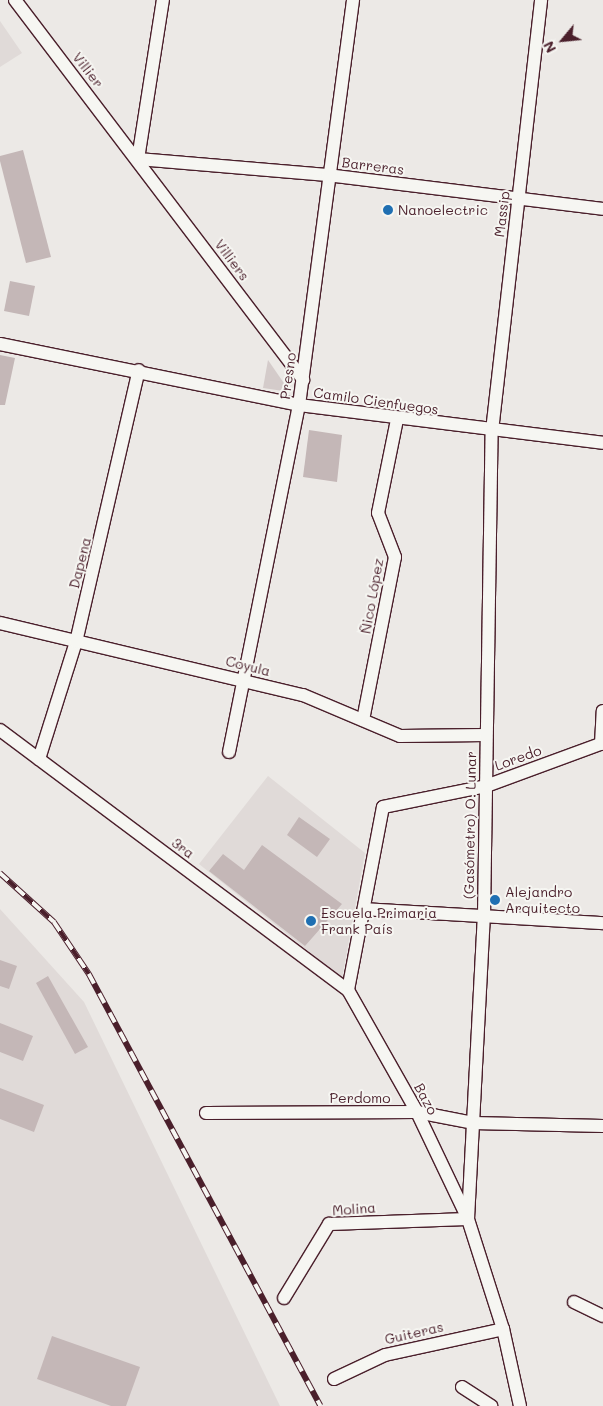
<!DOCTYPE html>
<html>
<head>
<meta charset="utf-8">
<style>
  body { margin:0 }
  #map { position:relative; width:603px; height:1406px; overflow:hidden; background:#ece9e6; font-family:Mali,sans-serif }
  div>[style] { position:absolute }
  .built>* { inset:0; background:#e0dad8 }
  .green>* { inset:0; background:#d4cbca }
  .building>* { inset:0; background:#c4b7b7 }
  .roads { filter:drop-shadow(1px 0 #4a1f2b) drop-shadow(-1px 0 #4a1f2b) drop-shadow(0 1px #4a1f2b) drop-shadow(0 -1px #4a1f2b) }
  .minor>* { height:12px; margin:-6px; padding:0 6px; transform-origin:6px; border-radius:6px; background:#f6f6f2 }
  .rail>* { height:5.5px; margin-top:-2.75px; transform-origin:0; background:repeating-linear-gradient(90deg,#f6f6f2 0 11px,#4a1f2b 0 22px); box-sizing:border-box; border-block:1px solid #4a1f2b }
  .dots>* { width:14px; height:14px; translate:-50% -50%; box-sizing:border-box; border:2px solid #f6f6f2; border-radius:50% }
  span { translate:-50% -50%; white-space:nowrap; text-align:center; line-height:1.15; -webkit-text-stroke:4px #f6f6f2; paint-order:stroke }
  .street-label { font-size:14px; color:#4a1f2b }
  .poi-label { font-size:14px; color:#4a1f2b }
  .left { translate:0 -50%; text-align:left }
  .north { position:absolute; left:538px; top:15px; width:50px; height:50px; -webkit-text-stroke:4px #f6f6f2; paint-order:stroke; rotate:242deg; font-size:14px; font-weight:700; line-height:20px; text-align:center; color:#4a1f2b }
  .north::after { content:''; display:block; margin:auto; width:18px; height:22px; background:#4a1f2b; clip-path:polygon(50% 0,100% 100%,50% 72%,0 100%) }
</style>
</head>
<body>
<div id="map">
  <div class="built">
    <div style="clip-path:polygon(0 21px,22px 53px,0 67px)"></div>
    <div style="clip-path:polygon(268px 776px,365px 853px,342px 978px,199px 864px)"></div>
    <div style="clip-path:polygon(0 909px,84px 1002px,280px 1406px,0 1406px)"></div>
  </div>
  <div class="green">
    <div style="clip-path:polygon(268px 360px,290px 392px,263px 388px)"></div>
  </div>
  <div class="building">
    <div style="clip-path:polygon(23px 150px,51px 257px,26px 263px,0 161px,0 156px)"></div>
    <div style="clip-path:polygon(10px 281px,35px 286px,29px 316px,4px 311px)"></div>
    <div style="clip-path:polygon(0 355px,15px 358px,5px 405px,0 405px)"></div>
    <div style="clip-path:polygon(309px 430px,342px 435px,337px 482px,303px 477px)"></div>
    <div style="clip-path:polygon(299px 817px,330px 839px,317px 857px,287px 835px)"></div>
    <div style="clip-path:polygon(262px 845px,342px 904px,305px 946px,209px 871px,223px 854px,244px 870px)"></div>
    <div style="clip-path:polygon(0 960px,17px 966px,9px 989px,0 986px)"></div>
    <div style="clip-path:polygon(48px 976px,88px 1047px,75px 1054px,36px 983px)"></div>
    <div style="clip-path:polygon(0 1023px,33px 1036px,23px 1061px,0 1052px)"></div>
    <div style="clip-path:polygon(0 1088px,44px 1105px,34px 1132px,0 1119px)"></div>
    <div style="clip-path:polygon(52px 1336px,140px 1367px,126px 1406px,111px 1406px,37px 1379px)"></div>
  </div>
  <div class="roads">
    <div class="minor">
      <div style="left:15px;top:0;width:477px;rotate:52.8deg"></div>
      <div style="left:138px;top:159px;width:190px;rotate:4.8deg"></div>
      <div style="left:327px;top:175px;width:278px;rotate:7deg"></div>
      <div style="left:138px;top:159px;width:161px;rotate:-81.1deg"></div>
      <div style="left:0;top:344px;width:305px;rotate:11.5deg"></div>
      <div style="left:299px;top:405px;width:306px;rotate:7.1deg"></div>
      <div style="left:0;top:623px;width:311px;rotate:13.4deg"></div>
      <div style="left:303px;top:695px;width:105px;rotate:22.9deg"></div>
      <div style="left:400px;top:736px;width:86px;rotate:-0.7deg"></div>
      <div style="left:363px;top:720px;width:166px;rotate:-78.9deg"></div>
      <div style="left:395px;top:557px;width:47px;rotate:-111.1deg"></div>
      <div style="left:378px;top:513px;width:95px;rotate:-78.5deg"></div>
      <div style="left:0;top:730px;width:434px;rotate:36.8deg"></div>
      <div style="left:601px;top:744px;width:33px;rotate:-87deg"></div>
      <div style="left:229px;top:752px;width:354px;rotate:-78.6deg"></div>
      <div style="left:299px;top:405px;width:409px;rotate:-82.4deg"></div>
      <div style="left:39px;top:759px;width:123px;rotate:-72.5deg"></div>
      <div style="left:76px;top:642px;width:279px;rotate:-77deg"></div>
      <div style="left:364px;top:909px;width:239px;rotate:3.4deg"></div>
      <div style="left:206px;top:1113px;width:211px;rotate:-0.3deg"></div>
      <div style="left:417px;top:1112px;width:57px;rotate:11.1deg"></div>
      <div style="left:473px;top:1123px;width:130px;rotate:1.3deg"></div>
      <div style="left:284px;top:1298px;width:87px;rotate:-58.7deg"></div>
      <div style="left:329px;top:1224px;width:139px;rotate:-2.1deg"></div>
      <div style="left:468px;top:1219px;width:303px;rotate:-87deg"></div>
      <div style="left:484px;top:916px;width:485px;rotate:-89.1deg"></div>
      <div style="left:492px;top:431px;width:434px;rotate:-83.5deg"></div>
      <div style="left:574px;top:1302px;width:32px;rotate:26deg"></div>
      <div style="left:334px;top:1379px;width:56px;rotate:-25.2deg"></div>
      <div style="left:385px;top:1355px;width:121px;rotate:-12.4deg"></div>
      <div style="left:462px;top:1387px;width:35px;rotate:33deg"></div>
      <div style="left:520px;top:1406px;width:79px;rotate:-102.4deg"></div>
      <div style="left:503px;top:1329px;width:115px;rotate:-107.7deg"></div>
      <div style="left:468px;top:1219px;width:119px;rotate:-115.5deg"></div>
      <div style="left:417px;top:1112px;width:140px;rotate:-119.5deg"></div>
      <div style="left:348px;top:990px;width:186px;rotate:-79.2deg"></div>
      <div style="left:383px;top:807px;width:105px;rotate:-11.5deg"></div>
      <div style="left:486px;top:786px;width:125px;rotate:-20.2deg"></div>
    </div>
  </div>
  <div class="rail">
    <div style="left:0;top:873px;width:73px;rotate:42.2deg"></div>
    <div style="left:54px;top:922px;width:63px;rotate:56.1deg"></div>
    <div style="left:89px;top:974px;width:490px;rotate:61.8deg"></div>
  </div>
  <div class="dots">
    <div style="left:388px;top:210px;background:#1f6fb2"></div>
    <div style="left:495px;top:900px;background:#1f6fb2"></div>
    <div style="left:311px;top:921px;background:#1f6fb2"></div>
  </div>
  <div class="street-label">
    <span style="left:88px;top:70px;rotate:52deg">Villier</span>
    <span style="left:373px;top:166px;rotate:7deg">Barreras</span>
    <span style="left:502px;top:214px;rotate:-83deg">Massip</span>
    <span style="left:232px;top:260px;rotate:53deg">Villiers</span>
    <span style="left:288px;top:376px;rotate:-82deg">Presno</span>
    <span style="left:376px;top:401px;rotate:8deg">Camilo Cienfuegos</span>
    <span style="left:80px;top:563px;rotate:-76deg">Dapena</span>
    <span style="left:372px;top:596px;rotate:-80deg">Ñico López</span>
    <span style="left:248px;top:666px;rotate:14deg">Coyula</span>
    <span style="left:518px;top:758px;rotate:-20deg">Loredo</span>
    <span style="left:470px;top:825px;rotate:-89deg">(Gasómetro) O. Lunar</span>
    <span style="left:183px;top:848px;rotate:37deg">3ra</span>
    <span style="left:360px;top:1098px">Perdomo</span>
    <span style="left:426px;top:1099px;rotate:62deg">Bazo</span>
    <span style="left:354px;top:1209px;rotate:-4deg">Molina</span>
    <span style="left:414px;top:1333px;rotate:-13deg">Guiteras</span>
  </div>
  <div class="poi-label">
    <span class="left" style="left:398px;top:210px">Nanoelectric</span>
    <span class="left" style="left:505px;top:900px">Alejandro<br>Arquitecto</span>
    <span class="left" style="left:321px;top:921px">Escuela Primaria<br>Frank País</span>
  </div>
  <div class="north">N</div>
</div>
</body>
</html>
